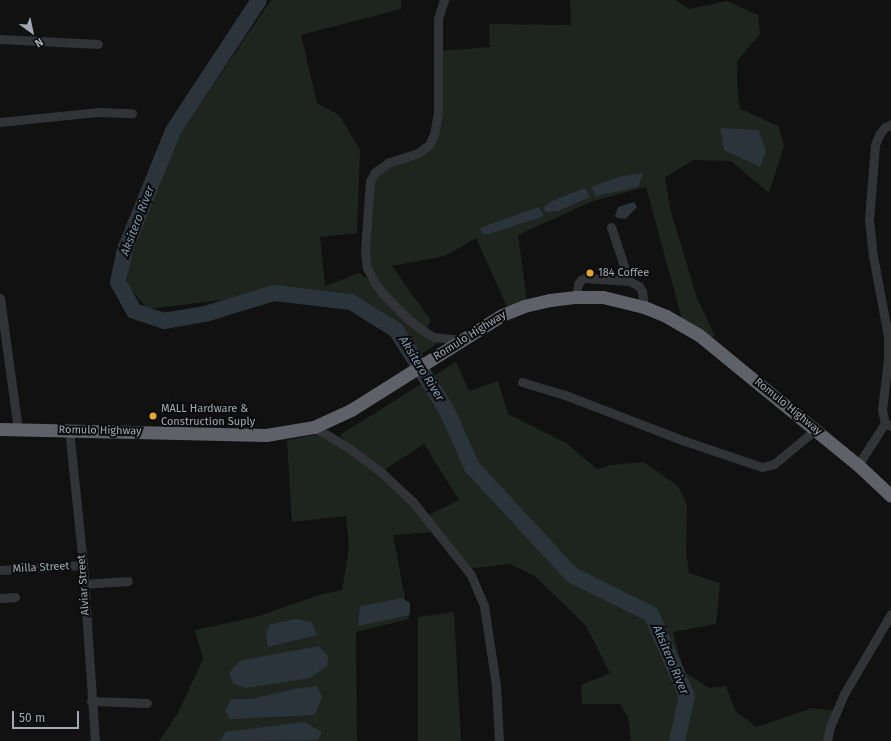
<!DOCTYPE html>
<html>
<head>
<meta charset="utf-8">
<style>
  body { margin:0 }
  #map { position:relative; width:891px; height:741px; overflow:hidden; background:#111112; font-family:"Fira Sans",sans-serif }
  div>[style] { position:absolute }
  .green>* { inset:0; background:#1e251e }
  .water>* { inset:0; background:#2b343a }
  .river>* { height:16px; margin:-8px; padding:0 8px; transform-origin:8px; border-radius:8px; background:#2b343a }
  .minor>* { height:9px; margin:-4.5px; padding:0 4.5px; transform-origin:4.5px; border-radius:4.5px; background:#323337 }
  .highway>* { height:13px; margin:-6.5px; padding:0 6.5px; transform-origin:6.5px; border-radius:6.5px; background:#5f6168 }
  .dots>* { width:11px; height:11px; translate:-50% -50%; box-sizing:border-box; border:2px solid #0c0c0d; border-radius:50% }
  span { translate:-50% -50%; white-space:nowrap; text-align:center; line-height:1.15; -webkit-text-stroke:4px #0c0c0d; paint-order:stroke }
  .poi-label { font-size:11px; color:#a3a8b2 }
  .left { translate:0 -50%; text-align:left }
  .street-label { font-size:11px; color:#a3a8b2 }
  .water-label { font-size:12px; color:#7c97ac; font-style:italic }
  .north { position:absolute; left:12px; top:12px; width:40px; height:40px; -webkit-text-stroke:3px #0c0c0d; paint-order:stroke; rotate:147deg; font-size:11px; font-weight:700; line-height:16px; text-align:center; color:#a3a8b2 }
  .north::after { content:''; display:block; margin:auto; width:14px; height:18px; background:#a3a8b2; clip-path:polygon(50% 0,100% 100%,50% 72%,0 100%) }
  .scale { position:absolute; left:12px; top:711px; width:67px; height:18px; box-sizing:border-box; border:2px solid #a3a8b2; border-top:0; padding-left:5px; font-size:12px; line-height:14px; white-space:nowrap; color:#a3a8b2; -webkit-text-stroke:3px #0c0c0d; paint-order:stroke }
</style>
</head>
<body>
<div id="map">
  <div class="green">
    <div style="clip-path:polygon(271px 0,401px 0,401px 9px,301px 35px,317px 103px,339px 115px,360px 150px,357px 233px,320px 237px,325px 286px,359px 273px,374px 283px,367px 268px,375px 172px,418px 153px,434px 134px,439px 51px,490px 47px,489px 24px,571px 25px,570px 0,675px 0,689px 9px,727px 1px,758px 15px,760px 34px,737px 61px,738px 100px,741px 109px,778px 126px,784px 146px,769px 193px,731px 161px,694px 160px,665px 177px,671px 212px,697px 298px,715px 336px,705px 340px,682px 319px,646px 187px,593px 201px,518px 235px,527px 301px,508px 309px,476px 238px,445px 256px,392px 266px,431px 321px,425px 332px,438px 343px,417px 357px,396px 330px,351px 302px,279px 293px,148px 309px,127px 285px,130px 253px,178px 137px)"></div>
    <div style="clip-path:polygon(evenodd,456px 362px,469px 391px,498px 381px,508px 414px,566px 443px,597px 469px,610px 465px,644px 462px,678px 486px,687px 505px,686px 552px,689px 573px,720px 583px,716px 624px,673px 632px,684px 672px,710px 688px,726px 686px,735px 711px,756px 727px,812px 708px,837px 711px,829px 741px,631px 741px,628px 717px,620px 704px,582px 704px,581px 685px,610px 673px,586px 626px,535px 576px,510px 564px,467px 569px,437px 532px,393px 535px,409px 619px,356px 632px,357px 741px,159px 741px,178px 713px,203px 659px,195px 630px,259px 616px,319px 595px,342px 590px,349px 547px,346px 516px,292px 522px,287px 440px,324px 433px,353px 451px,340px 435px,456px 362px,424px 444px,459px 500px,425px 517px,381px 472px,424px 444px)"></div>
    <div style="clip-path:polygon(454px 612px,461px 741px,418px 741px,418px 617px)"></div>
  </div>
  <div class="water">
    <div style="clip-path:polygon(720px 128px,759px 130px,766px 152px,760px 167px,724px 150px)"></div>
    <div style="clip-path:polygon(643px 173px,638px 187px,596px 196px,591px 187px,618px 177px)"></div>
    <div style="clip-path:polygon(585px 188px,590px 197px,558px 211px,546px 212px,543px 207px,552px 201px)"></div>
    <div style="clip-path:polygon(634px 202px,637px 207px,626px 219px,617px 218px,615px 216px,618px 207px)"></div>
    <div style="clip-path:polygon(539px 207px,544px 216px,490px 234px,482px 234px,480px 228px)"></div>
    <div style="clip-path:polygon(402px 598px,410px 603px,410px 615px,358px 626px,360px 606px)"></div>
    <div style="clip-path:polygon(296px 619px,312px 622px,317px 635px,268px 647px,266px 632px,271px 624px)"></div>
    <div style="clip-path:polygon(319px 646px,328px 656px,327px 666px,310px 678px,246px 688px,233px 684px,229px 673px,240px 661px)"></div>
    <div style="clip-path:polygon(317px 686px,322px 697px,315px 715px,230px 719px,225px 711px,231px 699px,252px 699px,293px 689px)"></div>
    <div style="clip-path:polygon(304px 722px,322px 732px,318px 740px,220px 741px,225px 732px)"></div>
  </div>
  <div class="river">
    <div style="left:259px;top:0;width:157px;rotate:123.3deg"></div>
    <div style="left:173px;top:131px;width:127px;rotate:112.1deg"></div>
    <div style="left:125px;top:249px;width:34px;rotate:102deg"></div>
    <div style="left:118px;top:282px;width:33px;rotate:61deg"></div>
    <div style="left:134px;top:311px;width:32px;rotate:18deg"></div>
    <div style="left:164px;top:321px;width:42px;rotate:-9.7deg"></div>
    <div style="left:205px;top:314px;width:72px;rotate:-16.9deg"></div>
    <div style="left:274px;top:293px;width:78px;rotate:6.7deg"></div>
    <div style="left:351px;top:302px;width:53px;rotate:31.9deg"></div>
    <div style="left:396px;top:330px;width:93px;rotate:57.7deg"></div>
    <div style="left:446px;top:409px;width:64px;rotate:65.9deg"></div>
    <div style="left:472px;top:467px;width:147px;rotate:47.2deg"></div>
    <div style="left:572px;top:575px;width:88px;rotate:26.3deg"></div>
    <div style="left:651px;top:614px;width:90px;rotate:66.3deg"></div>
    <div style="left:687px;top:696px;width:46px;rotate:102.5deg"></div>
  </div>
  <div class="minor">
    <div style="left:444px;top:0;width:20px;rotate:108deg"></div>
    <div style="left:438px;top:19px;width:93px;rotate:90deg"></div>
    <div style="left:438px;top:112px;width:22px;rotate:100deg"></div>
    <div style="left:434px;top:134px;width:12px;rotate:114deg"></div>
    <div style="left:429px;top:145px;width:14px;rotate:144deg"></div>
    <div style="left:418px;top:153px;width:32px;rotate:162deg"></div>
    <div style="left:388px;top:163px;width:16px;rotate:145deg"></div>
    <div style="left:375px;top:172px;width:10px;rotate:119deg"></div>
    <div style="left:370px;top:181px;width:69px;rotate:94.1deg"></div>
    <div style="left:365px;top:250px;width:18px;rotate:84deg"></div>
    <div style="left:367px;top:268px;width:17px;rotate:62deg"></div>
    <div style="left:375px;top:283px;width:15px;rotate:53deg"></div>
    <div style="left:384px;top:295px;width:34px;rotate:45deg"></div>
    <div style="left:408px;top:319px;width:21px;rotate:37deg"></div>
    <div style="left:425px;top:332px;width:10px;rotate:29deg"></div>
    <div style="left:434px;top:337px;width:28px;rotate:6deg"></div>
    <div style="left:0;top:39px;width:98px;rotate:2.9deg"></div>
    <div style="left:0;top:122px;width:100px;rotate:-5.8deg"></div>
    <div style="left:99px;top:112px;width:33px;rotate:2deg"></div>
    <div style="left:891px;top:124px;width:7px;rotate:153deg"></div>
    <div style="left:885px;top:127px;width:10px;rotate:127deg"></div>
    <div style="left:879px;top:135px;width:11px;rotate:112deg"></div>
    <div style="left:875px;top:145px;width:74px;rotate:94.6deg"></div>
    <div style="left:869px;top:219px;width:37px;rotate:84deg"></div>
    <div style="left:873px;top:256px;width:81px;rotate:79.4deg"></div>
    <div style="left:888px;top:336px;width:23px;rotate:90deg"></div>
    <div style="left:888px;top:359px;width:51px;rotate:96.7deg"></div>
    <div style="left:882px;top:410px;width:13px;rotate:77deg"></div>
    <div style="left:885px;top:423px;width:7px;rotate:27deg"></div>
    <div style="left:611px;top:227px;width:57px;rotate:71.6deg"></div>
    <div style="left:576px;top:297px;width:13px;rotate:-81deg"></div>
    <div style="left:578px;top:284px;width:5px;rotate:-53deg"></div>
    <div style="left:581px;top:280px;width:4px;rotate:-27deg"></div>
    <div style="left:585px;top:278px;width:44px;rotate:3.9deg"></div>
    <div style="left:629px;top:281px;width:11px;rotate:27deg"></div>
    <div style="left:639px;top:286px;width:6px;rotate:59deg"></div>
    <div style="left:642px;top:291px;width:16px;rotate:83deg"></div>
    <div style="left:0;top:298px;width:132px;rotate:82.2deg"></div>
    <div style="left:522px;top:382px;width:45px;rotate:16.8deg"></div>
    <div style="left:565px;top:395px;width:129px;rotate:21deg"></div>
    <div style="left:685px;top:441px;width:81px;rotate:18.7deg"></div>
    <div style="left:762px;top:467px;width:12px;rotate:-14deg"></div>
    <div style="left:774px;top:464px;width:53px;rotate:-39.7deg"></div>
    <div style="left:314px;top:427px;width:37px;rotate:31deg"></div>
    <div style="left:346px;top:446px;width:44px;rotate:36.6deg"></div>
    <div style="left:381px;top:472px;width:44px;rotate:43.2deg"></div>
    <div style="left:413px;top:502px;width:93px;rotate:51.5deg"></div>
    <div style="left:471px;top:575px;width:34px;rotate:67deg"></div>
    <div style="left:484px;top:606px;width:80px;rotate:81.4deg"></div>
    <div style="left:496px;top:685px;width:56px;rotate:86.9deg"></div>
    <div style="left:69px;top:429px;width:137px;rotate:84.1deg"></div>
    <div style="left:83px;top:565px;width:176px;rotate:86.1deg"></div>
    <div style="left:858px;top:465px;width:50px;rotate:-57.3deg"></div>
    <div style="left:0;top:570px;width:83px;rotate:-3.4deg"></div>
    <div style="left:84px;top:584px;width:44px;rotate:-3.9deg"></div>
    <div style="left:0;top:598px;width:15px;rotate:-4deg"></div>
    <div style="left:91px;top:701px;width:56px;rotate:2deg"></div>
    <div style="left:827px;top:741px;width:14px;rotate:-78deg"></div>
    <div style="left:830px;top:727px;width:36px;rotate:-67deg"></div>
    <div style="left:844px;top:694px;width:93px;rotate:-59.6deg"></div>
  </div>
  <div class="highway">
    <div style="left:0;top:429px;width:266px;rotate:1.3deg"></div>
    <div style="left:266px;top:435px;width:49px;rotate:-9.5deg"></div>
    <div style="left:314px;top:427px;width:41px;rotate:-24.7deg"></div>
    <div style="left:351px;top:410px;width:178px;rotate:-32.2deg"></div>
    <div style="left:502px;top:315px;width:24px;rotate:-22deg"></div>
    <div style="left:524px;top:306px;width:27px;rotate:-13deg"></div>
    <div style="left:550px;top:300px;width:26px;rotate:-7deg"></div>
    <div style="left:576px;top:297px;width:27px"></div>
    <div style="left:603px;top:297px;width:42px;rotate:13.7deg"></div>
    <div style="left:644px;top:307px;width:24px;rotate:22deg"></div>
    <div style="left:666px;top:316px;width:38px;rotate:30deg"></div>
    <div style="left:699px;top:335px;width:205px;rotate:39.3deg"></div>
    <div style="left:858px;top:465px;width:45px;rotate:43.2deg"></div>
  </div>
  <div class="dots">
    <div style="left:590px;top:273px;background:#e5a437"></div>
    <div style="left:153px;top:416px;background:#e5a437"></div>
  </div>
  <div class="poi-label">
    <span class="left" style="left:598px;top:273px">184 Coffee</span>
    <span class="left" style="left:161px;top:416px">MALL Hardware &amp;<br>Construction Suply</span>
  </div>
  <div class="street-label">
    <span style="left:470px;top:336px;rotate:-32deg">Romulo Highway</span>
    <span style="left:788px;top:407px;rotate:39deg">Romulo Highway</span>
    <span style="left:100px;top:431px;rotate:1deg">Romulo Highway</span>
    <span style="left:41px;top:568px;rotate:-3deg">Milla Street</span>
    <span style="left:84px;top:585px;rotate:-94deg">Alviar Street</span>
  </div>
  <div class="water-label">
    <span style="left:138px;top:221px;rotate:-69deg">Aksitero River</span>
    <span style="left:421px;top:369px;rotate:58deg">Aksitero River</span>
    <span style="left:670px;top:660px;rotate:67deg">Aksitero River</span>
  </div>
  <div class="north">N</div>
  <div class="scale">50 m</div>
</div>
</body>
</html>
